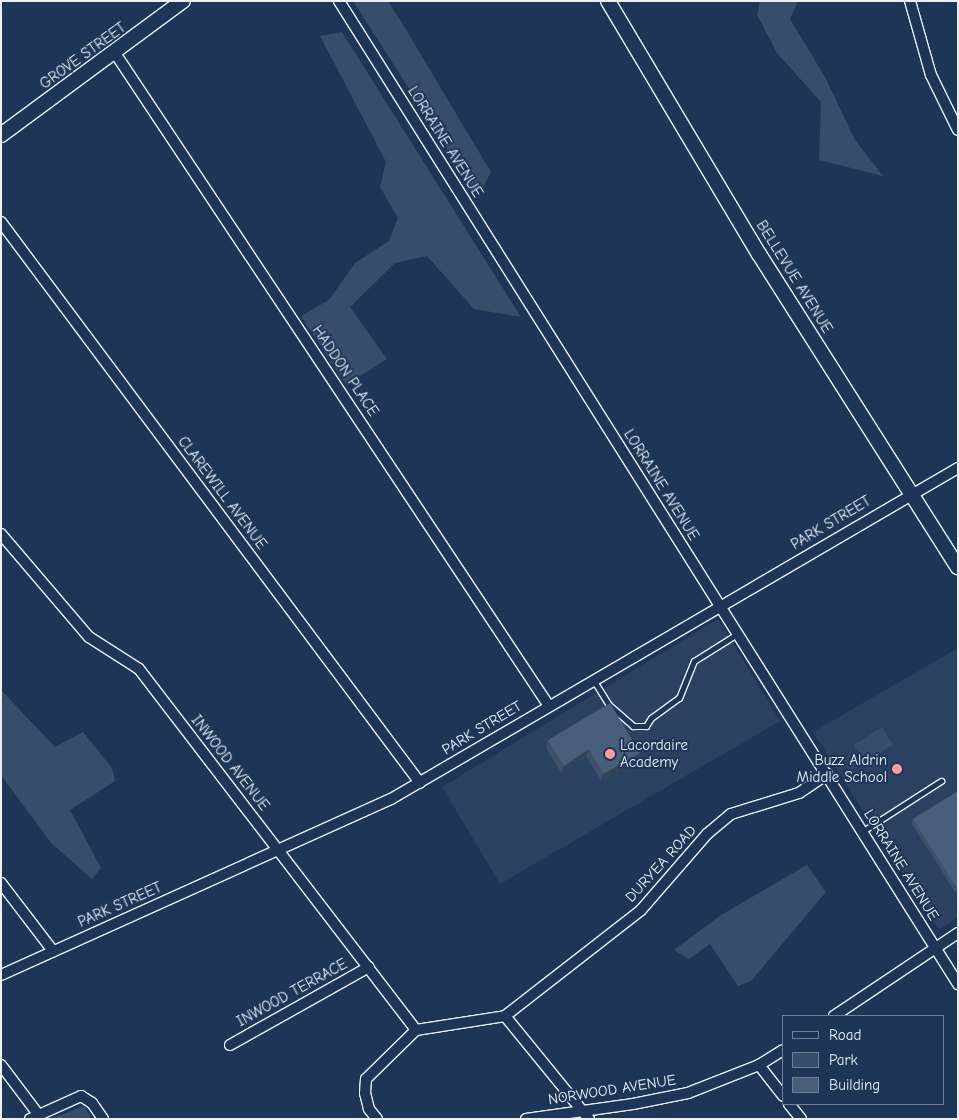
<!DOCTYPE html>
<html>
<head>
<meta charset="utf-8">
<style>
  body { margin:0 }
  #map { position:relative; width:959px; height:1120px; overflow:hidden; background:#1d3557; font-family:"Comic Neue",sans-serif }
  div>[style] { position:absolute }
  .built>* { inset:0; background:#2a4162 }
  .green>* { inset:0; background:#374d6c }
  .roads { filter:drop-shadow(1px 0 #e8f1f8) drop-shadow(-1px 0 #e8f1f8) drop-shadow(0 1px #e8f1f8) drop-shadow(0 -1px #e8f1f8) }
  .lane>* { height:5px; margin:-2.5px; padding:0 2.5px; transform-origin:2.5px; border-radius:2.5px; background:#1d3557 }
  .street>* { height:10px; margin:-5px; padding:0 5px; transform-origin:5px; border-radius:5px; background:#1d3557 }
  .secondary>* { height:14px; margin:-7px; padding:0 7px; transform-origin:7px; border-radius:7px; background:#1d3557 }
  .wall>* { inset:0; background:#3f5169 }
  .shaded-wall>* { inset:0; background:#334255 }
  .building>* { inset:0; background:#495e7a }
  .dots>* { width:14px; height:14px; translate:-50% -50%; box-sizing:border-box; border:2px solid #1d3557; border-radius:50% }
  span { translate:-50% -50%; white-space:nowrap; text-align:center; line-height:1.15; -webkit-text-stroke:4px #1d3557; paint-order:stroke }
  .street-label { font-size:15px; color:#e8f1f8 }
  .poi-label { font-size:15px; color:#e8f1f8 }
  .left { translate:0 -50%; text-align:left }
  .right { translate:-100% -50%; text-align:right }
  .frame { position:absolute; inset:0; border:2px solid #e8f1f8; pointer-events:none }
  .legend { position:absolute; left:782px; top:1015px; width:162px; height:90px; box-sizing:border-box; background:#1d3557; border:1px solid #6e8097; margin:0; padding:6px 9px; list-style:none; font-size:15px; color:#e8f1f8 }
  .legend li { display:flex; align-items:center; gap:10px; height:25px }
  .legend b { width:25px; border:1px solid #6e8097 }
</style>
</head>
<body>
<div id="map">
  <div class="built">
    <div style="clip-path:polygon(718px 619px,780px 721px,500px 884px,442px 787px)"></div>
    <div style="clip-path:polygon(958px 648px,958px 917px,939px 930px,813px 732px)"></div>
  </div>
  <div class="green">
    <div style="clip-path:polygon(353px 1px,388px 1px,402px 23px,491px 172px,478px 197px)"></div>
    <div style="clip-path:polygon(760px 1px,798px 1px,790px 19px,825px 77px,855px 140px,883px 176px,819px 160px,821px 102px,777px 53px,757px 15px)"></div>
    <div style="clip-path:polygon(342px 32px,521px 317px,474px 309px,427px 256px,395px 263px,350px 307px,387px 359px,346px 385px,301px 316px,329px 300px,355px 263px,389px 241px,398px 218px,380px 187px,386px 162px,320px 36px)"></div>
    <div style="clip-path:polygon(1px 690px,55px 747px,83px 732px,112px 768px,115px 781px,70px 810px,101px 868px,92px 879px,51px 843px,1px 775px)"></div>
    <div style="clip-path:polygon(882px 727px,893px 745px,865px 762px,854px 745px)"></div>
    <div style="clip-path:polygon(807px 865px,826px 892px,751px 981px,738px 986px,710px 944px,689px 959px,674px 950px,721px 915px)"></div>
    <div style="clip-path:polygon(84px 1106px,92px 1119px,51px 1119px)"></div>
  </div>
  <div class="roads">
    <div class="lane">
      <div style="left:594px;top:681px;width:28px;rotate:58deg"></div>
      <div style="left:609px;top:705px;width:32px;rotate:41deg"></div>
      <div style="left:633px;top:726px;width:13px"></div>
      <div style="left:646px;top:726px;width:9px;rotate:-58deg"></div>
      <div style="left:651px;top:718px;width:34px;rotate:-36deg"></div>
      <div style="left:679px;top:698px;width:40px;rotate:-68deg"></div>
      <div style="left:694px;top:661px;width:51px;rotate:-32.1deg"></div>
      <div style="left:863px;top:831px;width:93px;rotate:-32.7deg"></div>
    </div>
    <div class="street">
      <div style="left:339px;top:1px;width:1162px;rotate:57.8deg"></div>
      <div style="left:910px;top:1px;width:77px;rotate:74.2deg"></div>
      <div style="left:931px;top:75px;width:61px;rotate:63.9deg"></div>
      <div style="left:115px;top:53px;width:784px;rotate:56.39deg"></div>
      <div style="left:1px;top:222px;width:700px;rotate:53.24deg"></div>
      <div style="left:1px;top:534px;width:135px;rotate:49.5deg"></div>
      <div style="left:89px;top:637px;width:59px;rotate:32.6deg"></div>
      <div style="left:139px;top:669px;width:455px;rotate:52.5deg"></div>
      <div style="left:1px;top:883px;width:86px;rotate:52.6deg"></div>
      <div style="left:1px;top:975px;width:428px;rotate:-24.3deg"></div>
      <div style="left:391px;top:799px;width:657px;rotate:-30.28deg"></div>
      <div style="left:505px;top:1016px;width:172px;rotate:-37.9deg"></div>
      <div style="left:641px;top:910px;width:101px;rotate:-49deg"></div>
      <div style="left:707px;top:834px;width:31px;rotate:-40deg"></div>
      <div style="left:731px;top:814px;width:71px;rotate:-17.2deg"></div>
      <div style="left:799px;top:793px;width:34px;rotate:-34deg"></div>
      <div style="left:834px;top:1016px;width:149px;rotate:-33.8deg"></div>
      <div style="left:230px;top:1045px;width:159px;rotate:-29.3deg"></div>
      <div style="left:1px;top:1065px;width:61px;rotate:52.9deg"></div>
      <div style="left:759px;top:1065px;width:39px;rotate:52deg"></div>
      <div style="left:789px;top:1104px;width:19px;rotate:51deg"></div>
      <div style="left:30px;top:1119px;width:56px;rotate:-24.3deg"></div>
      <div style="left:81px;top:1096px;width:13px;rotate:32deg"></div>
      <div style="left:92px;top:1103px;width:19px;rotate:55deg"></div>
      <div style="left:377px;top:1119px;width:13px;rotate:-129deg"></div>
      <div style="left:369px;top:1109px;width:16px;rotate:-104deg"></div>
      <div style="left:365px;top:1093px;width:14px;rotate:-86deg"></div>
      <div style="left:366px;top:1079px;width:70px;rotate:-44.4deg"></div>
      <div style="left:416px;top:1030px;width:90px;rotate:-8.9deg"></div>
      <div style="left:505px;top:1016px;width:133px;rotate:50.8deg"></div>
      <div style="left:526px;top:1119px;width:108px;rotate:-8deg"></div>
      <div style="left:633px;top:1104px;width:56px;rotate:-11.3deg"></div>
      <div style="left:688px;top:1093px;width:76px;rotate:-21.5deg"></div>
      <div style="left:759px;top:1065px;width:28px;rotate:-32deg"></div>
    </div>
    <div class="secondary">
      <div style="left:608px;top:1px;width:295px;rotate:59.2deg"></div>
      <div style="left:759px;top:254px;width:371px;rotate:57.6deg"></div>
      <div style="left:1px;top:135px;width:226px;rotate:-36.4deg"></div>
    </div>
  </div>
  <div class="wall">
    <div style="clip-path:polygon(548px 740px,640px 753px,638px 760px,601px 781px,586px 756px,561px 773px,546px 748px)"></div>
    <div style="clip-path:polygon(958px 791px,958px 891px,955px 892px,912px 824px,913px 819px)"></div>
  </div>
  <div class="shaded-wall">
    <div style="clip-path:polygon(589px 749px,586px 756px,561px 773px,564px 766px)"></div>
    <div style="clip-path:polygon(640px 753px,638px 760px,601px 781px,603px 774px)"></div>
  </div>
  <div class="building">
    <div style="clip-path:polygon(610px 703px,640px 753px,603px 774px,589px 749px,564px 766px,548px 740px)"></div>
    <div style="clip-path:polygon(958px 791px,958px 887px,957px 888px,913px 819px)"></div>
  </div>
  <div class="dots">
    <div style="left:610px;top:754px;background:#ff9aa2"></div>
    <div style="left:897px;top:769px;background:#ff9aa2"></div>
  </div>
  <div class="street-label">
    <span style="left:83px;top:56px;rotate:-36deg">GROVE STREET</span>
    <span style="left:445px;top:142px;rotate:58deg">LORRAINE AVENUE</span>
    <span style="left:794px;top:277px;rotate:58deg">BELLEVUE AVENUE</span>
    <span style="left:345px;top:371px;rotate:56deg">HADDON PLACE</span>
    <span style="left:661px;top:485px;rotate:58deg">LORRAINE AVENUE</span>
    <span style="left:222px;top:493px;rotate:53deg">CLAREWILL AVENUE</span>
    <span style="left:831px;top:523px;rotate:-31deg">PARK STREET</span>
    <span style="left:482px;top:728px;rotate:-31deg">PARK STREET</span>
    <span style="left:230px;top:763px;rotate:52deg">INWOOD AVENUE</span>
    <span style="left:661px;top:864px;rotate:-48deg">DURYEA ROAD</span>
    <span style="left:901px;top:865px;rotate:58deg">LORRAINE AVENUE</span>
    <span style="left:120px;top:905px;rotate:-24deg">PARK STREET</span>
    <span style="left:292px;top:993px;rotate:-29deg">INWOOD TERRACE</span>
    <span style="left:612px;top:1090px;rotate:-9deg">NORWOOD AVENUE</span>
  </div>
  <div class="poi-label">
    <span class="left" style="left:620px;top:754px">Lacordaire<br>Academy</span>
    <span class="right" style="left:887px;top:769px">Buzz Aldrin<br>Middle School</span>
  </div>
  <div class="frame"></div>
  <ul class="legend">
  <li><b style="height:6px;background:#1d3557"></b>Road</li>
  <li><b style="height:14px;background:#374d6c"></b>Park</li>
  <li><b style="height:14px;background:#495e7a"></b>Building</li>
  </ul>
</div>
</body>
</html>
